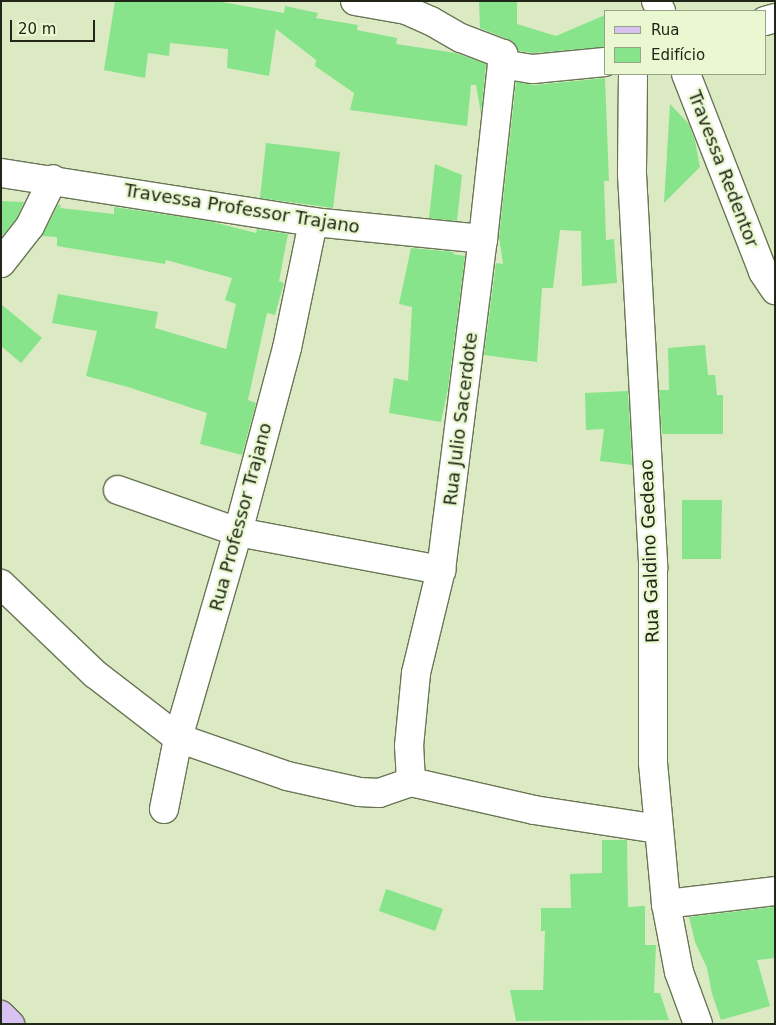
<!DOCTYPE html>
<html>
<head>
<meta charset="utf-8">
<style>
  body { margin:0 }
  #map { position:relative; width:776px; height:1025px; overflow:hidden; background:#dceac4; font-family:"DejaVu Sans",sans-serif }
  div>[style] { position:absolute }
  .building>* { inset:0; background:#87e48a }
  .roads { filter:drop-shadow(1px 0 #697654) drop-shadow(-1px 0 #697654) drop-shadow(0 1px #697654) drop-shadow(0 -1px #697654) }
  .minor>* { height:28px; margin:-14px; padding:0 14px; transform-origin:14px; border-radius:14px; background:#fff }
  .primary>* { height:28px; margin:-14px; padding:0 14px; transform-origin:14px; border-radius:14px; background:#d8c2f1 }
  span { translate:-50% -50%; white-space:nowrap; text-align:center; line-height:1.15; -webkit-text-stroke:4.5px #e9f8d1; paint-order:stroke }
  .street-label { font-size:18px; color:#212618 }
  .frame { position:absolute; inset:0; border:2px solid #212618; pointer-events:none }
  .legend { position:absolute; left:604px; top:10px; width:162px; height:65px; box-sizing:border-box; background:#e9f8d1; border:1px solid #99a487; margin:0; padding:6px 9px; list-style:none; font-size:15px; color:#212618 }
  .legend li { display:flex; align-items:center; gap:10px; height:25px }
  .legend b { width:25px; border:1px solid #99a487 }
  .scale { position:absolute; left:10px; top:20px; width:85px; height:22px; box-sizing:border-box; border:2px solid #212618; border-top:0; padding-left:6px; font-size:15px; line-height:18px; white-space:nowrap; color:#212618; -webkit-text-stroke:4px #e9f8d1; paint-order:stroke }
</style>
</head>
<body>
<div id="map">
  <div class="building">
    <div style="clip-path:polygon(115px 1px,216px 1px,284px 13px,285px 6px,318px 13px,316px 18px,358px 25px,357px 30px,397px 38px,396px 44px,456px 53px,486px 64px,481px 114px,476px 85px,471px 85px,467px 126px,350px 110px,354px 93px,315px 66px,316px 60px,276px 29px,269px 76px,227px 68px,228px 49px,170px 43px,169px 56px,148px 53px,145px 78px,104px 70px)"></div>
    <div style="clip-path:polygon(479px 1px,517px 1px,517px 24px,556px 36px,605px 15px,605px 47px,533px 53px,519px 51px,512px 41px,480px 28px)"></div>
    <div style="clip-path:polygon(605px 78px,609px 181px,604px 181px,606px 240px,614px 239px,617px 283px,582px 286px,581px 231px,560px 230px,553px 288px,542px 288px,537px 362px,484px 355px,496px 263px,503px 264px,499px 237px,516px 82px,534px 85px)"></div>
    <div style="clip-path:polygon(670px 104px,689px 124px,695px 141px,700px 167px,664px 203px)"></div>
    <div style="clip-path:polygon(266px 143px,340px 152px,333px 208px,260px 198px)"></div>
    <div style="clip-path:polygon(435px 164px,462px 175px,457px 221px,429px 218px)"></div>
    <div style="clip-path:polygon(1px 201px,24px 202px,17px 218px,3px 235px,1px 235px)"></div>
    <div style="clip-path:polygon(58px 205px,61px 205px,60px 208px,114px 214px,114px 207px,209px 221px,256px 233px,257px 229px,288px 234px,279px 281px,284px 283px,275px 315px,267px 313px,248px 400px,256px 403px,242px 455px,200px 444px,207px 413px,128px 387px,86px 376px,97px 331px,52px 323px,58px 294px,158px 312px,155px 328px,226px 349px,236px 304px,225px 300px,232px 278px,166px 260px,165px 264px,57px 246px,57px 237px,42px 236px)"></div>
    <div style="clip-path:polygon(411px 248px,454px 252px,453px 254px,465px 256px,448px 388px,441px 422px,389px 413px,394px 378px,408px 381px,412px 307px,399px 304px)"></div>
    <div style="clip-path:polygon(1px 304px,42px 338px,21px 363px,1px 346px)"></div>
    <div style="clip-path:polygon(705px 345px,708px 375px,715px 375px,717px 395px,723px 395px,723px 434px,662px 434px,659px 390px,669px 390px,668px 348px)"></div>
    <div style="clip-path:polygon(628px 391px,632px 465px,600px 461px,604px 429px,586px 430px,585px 393px)"></div>
    <div style="clip-path:polygon(682px 500px,722px 500px,721px 559px,682px 559px)"></div>
    <div style="clip-path:polygon(602px 840px,627px 840px,628px 907px,645px 906px,645px 945px,656px 945px,654px 993px,660px 993px,669px 1020px,516px 1021px,510px 990px,543px 990px,545px 931px,541px 931px,541px 908px,571px 908px,570px 874px,602px 873px)"></div>
    <div style="clip-path:polygon(386px 889px,443px 909px,435px 931px,379px 911px)"></div>
    <div style="clip-path:polygon(775px 907px,775px 958px,757px 960px,770px 1006px,721px 1020px,712px 994px,707px 968px,695px 942px,689px 917px)"></div>
  </div>
  <div class="roads">
    <div class="minor">
      <div style="left:355px;top:1px;width:52px;rotate:10deg"></div>
      <div style="left:406px;top:10px;width:27px;rotate:24deg"></div>
      <div style="left:431px;top:21px;width:34px;rotate:30deg"></div>
      <div style="left:461px;top:38px;width:45px;rotate:20.9deg"></div>
      <div style="left:503px;top:54px;width:12px;rotate:70deg"></div>
      <div style="left:507px;top:65px;width:26px;rotate:9deg"></div>
      <div style="left:533px;top:69px;width:72px;rotate:-5.6deg"></div>
      <div style="left:656px;top:1px;width:11px;rotate:63deg"></div>
      <div style="left:765px;top:21px;width:10px;rotate:-17deg"></div>
      <div style="left:633px;top:74px;width:100px;rotate:90.6deg"></div>
      <div style="left:632px;top:174px;width:395px;rotate:86.9deg"></div>
      <div style="left:653px;top:568px;width:195px;rotate:90deg"></div>
      <div style="left:653px;top:763px;width:142px;rotate:84.7deg"></div>
      <div style="left:666px;top:904px;width:69px;rotate:79.2deg"></div>
      <div style="left:679px;top:972px;width:55px;rotate:69.9deg"></div>
      <div style="left:686px;top:74px;width:212px;rotate:68.7deg"></div>
      <div style="left:763px;top:272px;width:22px;rotate:56deg"></div>
      <div style="left:1px;top:173px;width:316px;rotate:8.9deg"></div>
      <div style="left:313px;top:222px;width:171px;rotate:5.7deg"></div>
      <div style="left:1px;top:263px;width:47px;rotate:-51.9deg"></div>
      <div style="left:30px;top:226px;width:52px;rotate:-63.9deg"></div>
      <div style="left:118px;top:490px;width:127px;rotate:19.3deg"></div>
      <div style="left:238px;top:532px;width:207px;rotate:10.6deg"></div>
      <div style="left:1px;top:584px;width:130px;rotate:43.8deg"></div>
      <div style="left:95px;top:674px;width:105px;rotate:37.6deg"></div>
      <div style="left:178px;top:738px;width:115px;rotate:19.2deg"></div>
      <div style="left:287px;top:776px;width:74px;rotate:12.5deg"></div>
      <div style="left:359px;top:792px;width:20px;rotate:3deg"></div>
      <div style="left:379px;top:793px;width:34px;rotate:-19deg"></div>
      <div style="left:411px;top:782px;width:126px;rotate:12.8deg"></div>
      <div style="left:534px;top:810px;width:125px;rotate:8.7deg"></div>
      <div style="left:411px;top:782px;width:36px;rotate:-93deg"></div>
      <div style="left:409px;top:746px;width:73px;rotate:-84.5deg"></div>
      <div style="left:416px;top:673px;width:106px;rotate:-76.4deg"></div>
      <div style="left:441px;top:570px;width:334px;rotate:-82.8deg"></div>
      <div style="left:483px;top:239px;width:186px;rotate:-83.8deg"></div>
      <div style="left:164px;top:809px;width:72px;rotate:-78.8deg"></div>
      <div style="left:178px;top:738px;width:215px;rotate:-73.8deg"></div>
      <div style="left:238px;top:532px;width:190px;rotate:-75.1deg"></div>
      <div style="left:287px;top:348px;width:129px;rotate:-78.3deg"></div>
      <div style="left:666px;top:904px;width:110px;rotate:-6.8deg"></div>
    </div>
    <div class="primary">
      <div style="left:1px;top:1015px;width:13px;rotate:45deg"></div>
    </div>
  </div>
  <div class="street-label">
    <span style="left:723px;top:169px;rotate:69deg">Travessa Redentor</span>
    <span style="left:242px;top:209px;rotate:9deg">Travessa Professor Trajano</span>
    <span style="left:461px;top:419px;rotate:-83deg">Rua Julio Sacerdote</span>
    <span style="left:241px;top:517px;rotate:-75deg">Rua Professor Trajano</span>
    <span style="left:650px;top:551px;rotate:-92deg">Rua Galdino Gedeao</span>
  </div>
  <div class="frame"></div>
  <ul class="legend">
  <li><b style="height:6px;background:#d8c2f1"></b>Rua</li>
  <li><b style="height:14px;background:#87e48a"></b>Edifício</li>
  </ul>
  <div class="scale">20 m</div>
</div>
</body>
</html>
